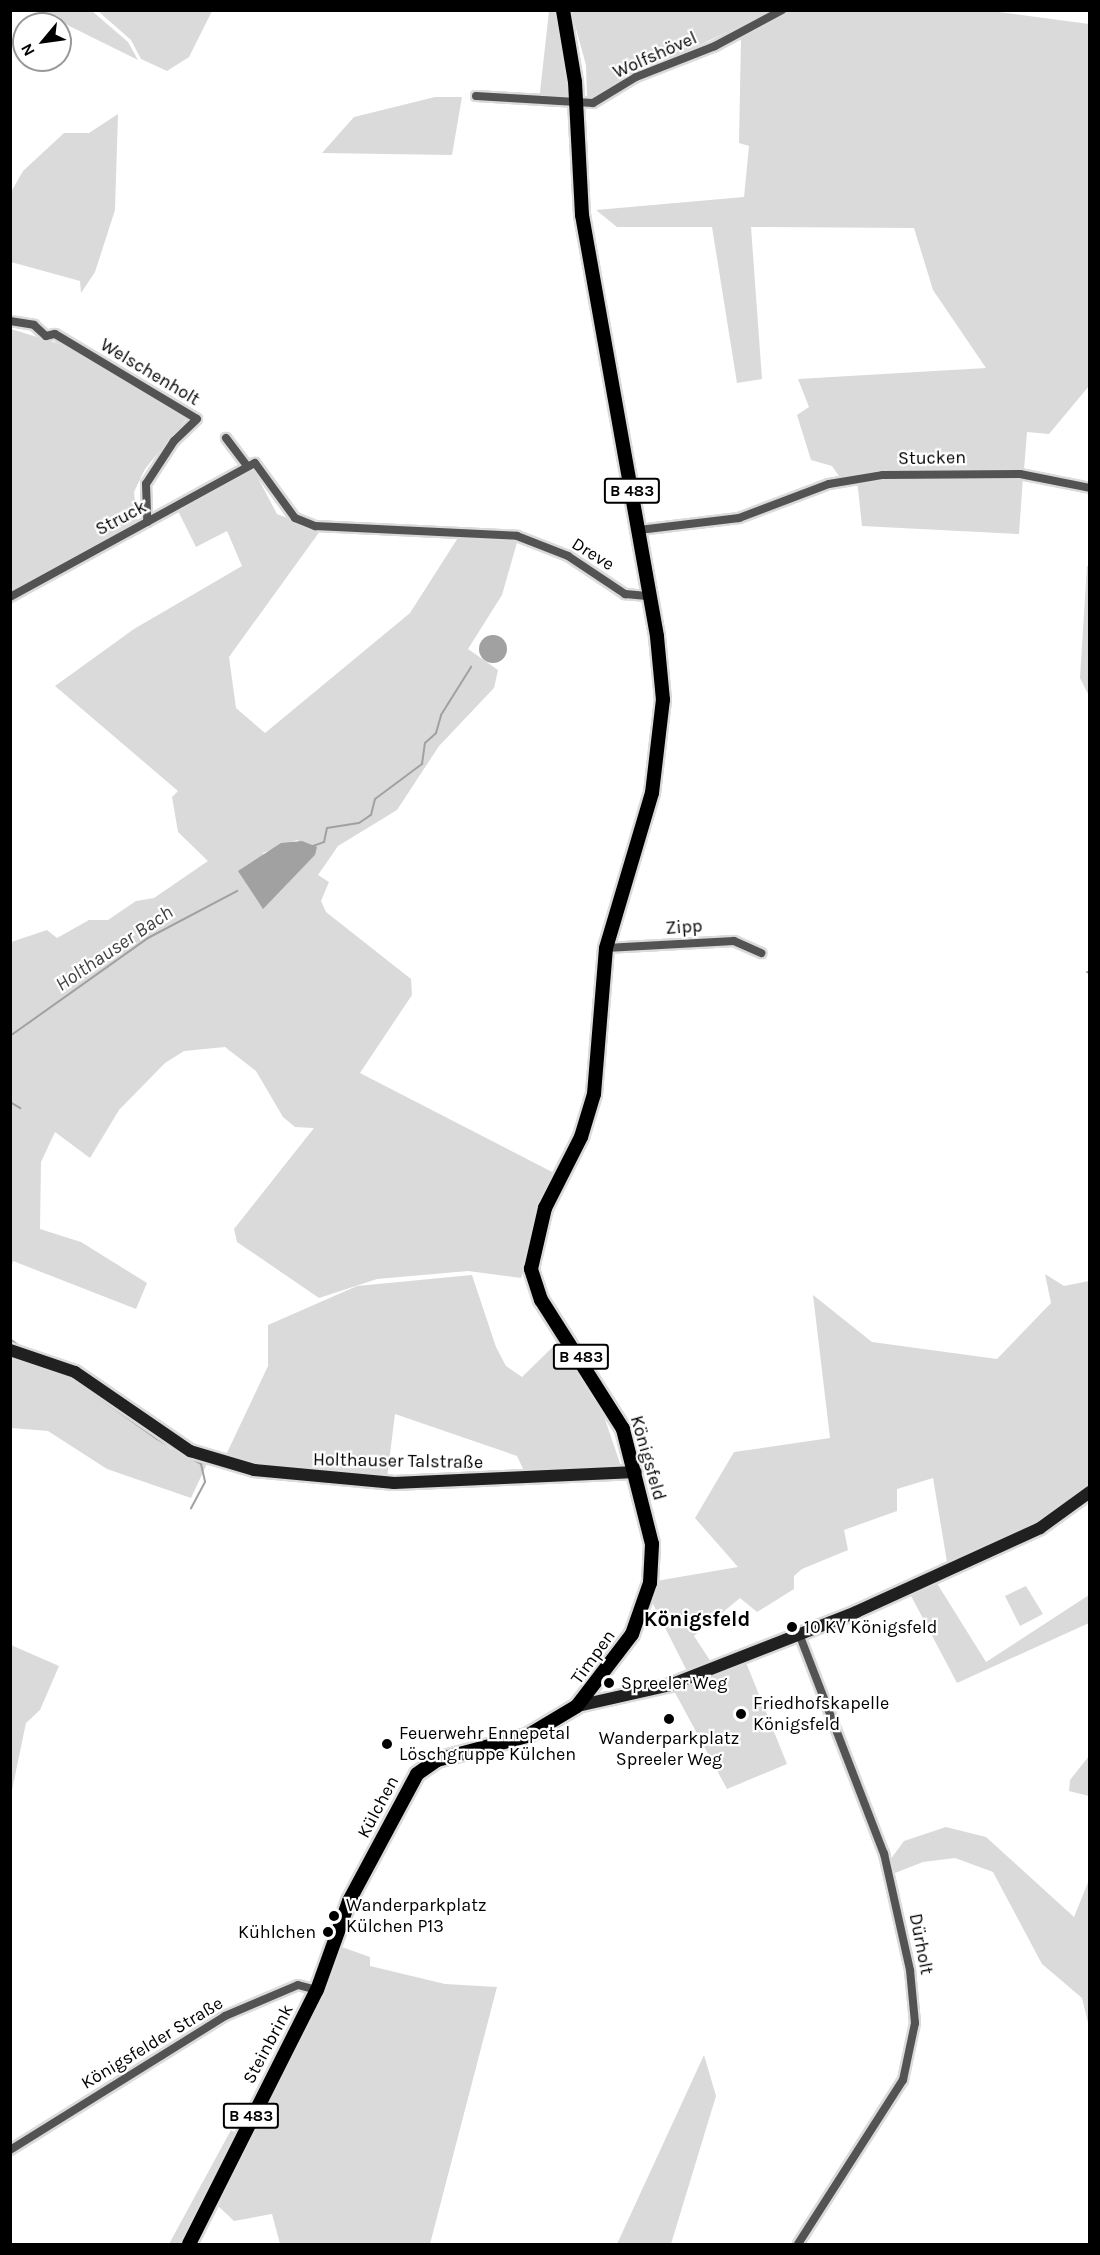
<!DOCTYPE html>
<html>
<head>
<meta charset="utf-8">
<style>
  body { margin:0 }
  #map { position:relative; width:1100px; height:2255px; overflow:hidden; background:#fff; font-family:Karla,sans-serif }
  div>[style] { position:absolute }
  .green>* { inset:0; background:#dadada }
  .water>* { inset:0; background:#a1a1a1 }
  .round { border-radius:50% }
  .stream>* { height:2px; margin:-1px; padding:0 1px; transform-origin:1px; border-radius:1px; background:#a1a1a1 }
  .roads { filter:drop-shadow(2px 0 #dbdbdb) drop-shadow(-2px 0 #dbdbdb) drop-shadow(0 2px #dbdbdb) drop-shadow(0 -2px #dbdbdb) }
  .street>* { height:8px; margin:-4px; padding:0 4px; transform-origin:4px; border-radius:4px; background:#535353 }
  .secondary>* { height:12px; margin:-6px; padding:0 6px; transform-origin:6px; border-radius:6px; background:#202020 }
  .primary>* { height:14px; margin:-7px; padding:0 7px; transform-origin:7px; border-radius:7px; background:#000 }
  .dots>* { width:16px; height:16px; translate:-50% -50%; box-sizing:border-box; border:3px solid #fff; border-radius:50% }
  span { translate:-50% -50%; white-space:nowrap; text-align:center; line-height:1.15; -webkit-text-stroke:4.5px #fff; paint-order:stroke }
  .shield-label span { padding:2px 4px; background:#fff; border:2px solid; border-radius:4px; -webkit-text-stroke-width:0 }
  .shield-label { font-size:16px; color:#000; font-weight:700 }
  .street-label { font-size:18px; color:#000 }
  .poi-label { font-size:18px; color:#000 }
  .left { translate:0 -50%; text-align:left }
  .right { translate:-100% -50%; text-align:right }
  .water-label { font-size:20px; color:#424242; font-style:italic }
  .quarter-label { font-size:21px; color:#000; font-weight:700 }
  .frame { position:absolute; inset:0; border:12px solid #000; pointer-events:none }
  .north { position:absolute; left:12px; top:12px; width:60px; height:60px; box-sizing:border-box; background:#fff; border:2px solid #999; border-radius:50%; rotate:241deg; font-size:16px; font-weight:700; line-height:24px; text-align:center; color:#000 }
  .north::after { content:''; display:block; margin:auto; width:21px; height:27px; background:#000; clip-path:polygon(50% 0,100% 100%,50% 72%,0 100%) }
</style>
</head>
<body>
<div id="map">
  <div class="green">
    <div style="clip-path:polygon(983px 10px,1089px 24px,1089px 386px,1049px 434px,1027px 432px,1024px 470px,839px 476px,832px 466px,811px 460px,797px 415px,809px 407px,798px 379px,986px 368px,933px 290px,914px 228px,751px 227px,762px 379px,737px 383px,712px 227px,617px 227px,596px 210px,744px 197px,749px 146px,739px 143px,741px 39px,670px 64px,779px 11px)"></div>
    <div style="clip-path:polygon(39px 11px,92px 11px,128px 42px,138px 60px)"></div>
    <div style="clip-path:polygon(98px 11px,212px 11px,189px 57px,167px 71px,141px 59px,131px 40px)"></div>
    <div style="clip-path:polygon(549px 11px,559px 11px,572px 96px,539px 101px)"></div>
    <div style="clip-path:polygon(571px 11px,771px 11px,587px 99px,586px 65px)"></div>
    <div style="clip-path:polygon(435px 97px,462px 97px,452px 155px,322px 153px,354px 117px)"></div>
    <div style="clip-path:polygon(118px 114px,115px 210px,95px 272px,81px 293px,80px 281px,11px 262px,11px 192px,23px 171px,64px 133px,89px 133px)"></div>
    <div style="clip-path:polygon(11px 329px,76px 349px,186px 419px,145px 469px,134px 492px,137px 520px,11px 591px)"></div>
    <div style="clip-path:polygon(evenodd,252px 467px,277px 514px,320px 531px,229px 657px,236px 708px,265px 733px,410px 613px,461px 533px,518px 539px,502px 595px,468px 649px,498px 670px,494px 688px,439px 746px,397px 810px,338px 846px,318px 875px,329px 882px,321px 901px,326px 912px,411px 979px,412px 995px,360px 1073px,556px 1174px,521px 1278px,468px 1271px,377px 1279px,319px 1298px,237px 1242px,234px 1229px,314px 1128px,295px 1127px,283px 1117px,256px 1071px,225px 1047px,184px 1051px,165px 1063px,119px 1110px,90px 1158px,55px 1132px,41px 1162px,40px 1229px,81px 1242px,147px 1283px,136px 1309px,13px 1261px,11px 1267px,11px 942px,47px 930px,57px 938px,89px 920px,108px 920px,136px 901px,154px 898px,208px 861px,178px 832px,172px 797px,178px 791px,55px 686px,134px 629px,242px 566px,227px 531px,196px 547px,177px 509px,252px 467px,297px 840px,315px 855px,263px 908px,263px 853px,297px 840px)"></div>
    <div style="clip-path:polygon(1023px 477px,1019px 534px,862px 526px,857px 479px)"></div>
    <div style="clip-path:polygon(1087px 566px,1090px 566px,1089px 696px,1080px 678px)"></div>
    <div style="clip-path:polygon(1045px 1274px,1064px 1286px,1089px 1281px,1089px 1486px,1032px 1526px,947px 1562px,933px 1478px,897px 1489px,897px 1511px,844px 1530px,848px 1550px,802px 1569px,794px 1576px,794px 1589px,757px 1612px,740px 1598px,694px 1636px,713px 1665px,745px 1660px,787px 1764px,727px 1789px,673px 1689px,691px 1679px,651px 1600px,656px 1581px,738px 1567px,695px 1518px,734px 1452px,830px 1438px,813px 1295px,872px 1342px,997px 1359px,1051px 1303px)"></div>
    <div style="clip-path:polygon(472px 1275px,496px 1347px,506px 1366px,522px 1377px,562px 1338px,597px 1396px,622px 1469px,525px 1473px,517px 1456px,395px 1414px,387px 1478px,265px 1467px,225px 1457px,268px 1366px,268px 1325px,357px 1286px)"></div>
    <div style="clip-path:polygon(11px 1356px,71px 1375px,171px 1449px,207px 1464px,191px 1498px,107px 1469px,48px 1431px,11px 1428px)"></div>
    <div style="clip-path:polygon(933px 1577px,986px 1662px,1089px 1595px,1089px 1623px,957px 1683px,909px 1592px)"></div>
    <div style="clip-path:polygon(1026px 1586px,1043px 1614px,1020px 1626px,1005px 1596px)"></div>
    <div style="clip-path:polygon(11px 1645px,59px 1666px,40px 1710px,26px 1723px,11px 1795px)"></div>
    <div style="clip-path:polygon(1089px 1756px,1089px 1796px,1069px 1791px,1070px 1780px)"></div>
    <div style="clip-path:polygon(946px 1827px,986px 1837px,1074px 1917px,1089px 1880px,1089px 2027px,1082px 1998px,1042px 1964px,993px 1872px,955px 1858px,923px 1862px,895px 1873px,890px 1860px,904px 1841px)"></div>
    <div style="clip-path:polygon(336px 1945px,370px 1957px,370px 1966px,445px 1984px,497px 1987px,430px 2244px,280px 2244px,272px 2214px,234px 2221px,215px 2203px)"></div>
    <div style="clip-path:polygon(704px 2055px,716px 2096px,671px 2244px,617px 2244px)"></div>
    <div style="clip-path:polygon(231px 2130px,236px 2133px,180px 2244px,169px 2244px)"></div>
  </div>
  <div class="water">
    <div class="round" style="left:479px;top:635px;width:28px;height:28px"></div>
    <div style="clip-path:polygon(302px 841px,317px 847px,315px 855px,263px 909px,238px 871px,281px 843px)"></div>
  </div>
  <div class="stream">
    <div style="left:313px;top:846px;width:12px;rotate:-20deg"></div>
    <div style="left:324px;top:842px;width:14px;rotate:-78deg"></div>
    <div style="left:327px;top:828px;width:32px;rotate:-9deg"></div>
    <div style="left:359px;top:823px;width:14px;rotate:-34deg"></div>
    <div style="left:371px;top:815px;width:16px;rotate:-76deg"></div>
    <div style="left:375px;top:799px;width:59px;rotate:-36.7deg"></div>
    <div style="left:422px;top:764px;width:21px;rotate:-82deg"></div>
    <div style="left:425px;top:743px;width:15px;rotate:-42deg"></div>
    <div style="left:436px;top:733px;width:19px;rotate:-74deg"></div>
    <div style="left:441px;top:715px;width:57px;rotate:-58deg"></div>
    <div style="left:1087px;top:972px;width:3px;rotate:18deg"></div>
    <div style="left:10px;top:1036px;width:169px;rotate:-35.4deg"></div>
    <div style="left:148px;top:938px;width:101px;rotate:-27.8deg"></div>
    <div style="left:10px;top:1102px;width:12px;rotate:31deg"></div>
    <div style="left:10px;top:1339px;width:17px;rotate:36deg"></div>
    <div style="left:67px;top:1375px;width:110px;rotate:35.4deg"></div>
    <div style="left:157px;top:1439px;width:51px;rotate:29.6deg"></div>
    <div style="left:201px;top:1464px;width:18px;rotate:77deg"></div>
    <div style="left:205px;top:1482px;width:30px;rotate:118deg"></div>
  </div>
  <div class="roads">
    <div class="street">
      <div style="left:476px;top:96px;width:117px;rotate:3.4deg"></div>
      <div style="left:593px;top:103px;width:50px;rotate:-31.2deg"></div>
      <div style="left:636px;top:77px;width:85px;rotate:-21.4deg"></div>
      <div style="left:715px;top:46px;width:76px;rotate:-28.2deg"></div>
      <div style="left:10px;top:321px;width:24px;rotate:9deg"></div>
      <div style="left:34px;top:325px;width:16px;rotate:43deg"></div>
      <div style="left:46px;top:336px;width:9px;rotate:-13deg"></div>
      <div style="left:55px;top:334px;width:165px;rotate:30.9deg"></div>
      <div style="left:197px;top:419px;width:32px;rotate:136deg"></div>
      <div style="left:174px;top:441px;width:51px;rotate:123.1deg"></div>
      <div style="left:146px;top:484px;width:38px;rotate:88deg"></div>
      <div style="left:226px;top:438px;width:35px;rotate:53deg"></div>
      <div style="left:639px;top:530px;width:101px;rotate:-6.8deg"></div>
      <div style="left:739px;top:518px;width:96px;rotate:-20.7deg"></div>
      <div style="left:829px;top:484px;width:55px;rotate:-9.5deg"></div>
      <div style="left:883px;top:475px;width:137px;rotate:-0.4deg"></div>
      <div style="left:1020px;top:474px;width:71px;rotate:11.3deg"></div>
      <div style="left:10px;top:597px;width:279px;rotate:-28.7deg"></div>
      <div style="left:255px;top:463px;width:68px;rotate:54deg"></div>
      <div style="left:295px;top:518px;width:22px;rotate:22deg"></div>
      <div style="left:315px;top:526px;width:202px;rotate:2.8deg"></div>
      <div style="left:517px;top:536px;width:55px;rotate:21.4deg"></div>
      <div style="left:568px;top:556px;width:69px;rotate:33.7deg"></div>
      <div style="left:625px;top:594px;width:25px;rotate:5deg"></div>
      <div style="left:606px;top:948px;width:128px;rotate:-3.1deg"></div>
      <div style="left:734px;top:941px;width:30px;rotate:24deg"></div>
      <div style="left:10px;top:2150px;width:253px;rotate:-31.9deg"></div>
      <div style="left:225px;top:2016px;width:79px;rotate:-23deg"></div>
      <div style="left:298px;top:1985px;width:20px;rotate:15deg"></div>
      <div style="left:798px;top:2244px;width:195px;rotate:-57.4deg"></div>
      <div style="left:903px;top:2080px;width:58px;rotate:-78.1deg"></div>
      <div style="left:915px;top:2023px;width:53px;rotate:-95.4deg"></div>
      <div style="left:910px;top:1970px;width:119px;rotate:-102.6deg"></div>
      <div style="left:884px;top:1854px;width:236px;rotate:-111.1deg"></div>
    </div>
    <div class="secondary">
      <div style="left:10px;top:1350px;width:69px;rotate:18.7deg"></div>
      <div style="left:75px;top:1372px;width:140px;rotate:34.5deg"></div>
      <div style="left:190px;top:1451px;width:67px;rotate:16.5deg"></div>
      <div style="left:254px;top:1470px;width:141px;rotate:5.3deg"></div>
      <div style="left:394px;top:1483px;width:242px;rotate:-2.6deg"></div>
      <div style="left:577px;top:1706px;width:95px;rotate:-12.7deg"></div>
      <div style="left:670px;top:1685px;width:200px;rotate:-21.4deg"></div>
      <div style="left:856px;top:1612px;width:202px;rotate:-24.5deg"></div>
      <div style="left:1040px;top:1528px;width:62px;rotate:-35.8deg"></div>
    </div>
    <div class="primary">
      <div style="left:189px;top:2244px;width:284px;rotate:-63.3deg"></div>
      <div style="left:317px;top:1990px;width:95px;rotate:-70.2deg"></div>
      <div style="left:349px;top:1901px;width:144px;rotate:-61.8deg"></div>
      <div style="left:417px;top:1774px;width:24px;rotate:-35deg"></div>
      <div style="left:437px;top:1760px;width:93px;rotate:-14.9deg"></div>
      <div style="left:527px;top:1736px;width:58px;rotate:-31deg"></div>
      <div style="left:577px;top:1706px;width:91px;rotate:-52.6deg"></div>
      <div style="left:632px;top:1634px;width:54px;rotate:-70.6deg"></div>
      <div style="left:650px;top:1583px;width:39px;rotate:-87deg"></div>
      <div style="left:652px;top:1544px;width:119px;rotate:-104.2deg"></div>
      <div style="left:623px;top:1429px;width:153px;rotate:-122.4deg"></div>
      <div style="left:541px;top:1300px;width:33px;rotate:-108deg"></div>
      <div style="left:531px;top:1269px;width:63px;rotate:-77.1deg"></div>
      <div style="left:545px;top:1208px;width:80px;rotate:-63.1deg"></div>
      <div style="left:581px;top:1137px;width:45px;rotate:-73.2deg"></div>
      <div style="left:594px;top:1094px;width:146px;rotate:-85.3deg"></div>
      <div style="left:606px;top:948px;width:162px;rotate:-73.5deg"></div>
      <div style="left:652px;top:793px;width:94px;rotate:-83.3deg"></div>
      <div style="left:663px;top:700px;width:64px;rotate:-95.4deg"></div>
      <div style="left:657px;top:636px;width:428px;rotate:-100.1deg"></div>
      <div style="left:582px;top:215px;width:133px;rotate:-93deg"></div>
      <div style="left:575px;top:82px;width:73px;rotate:-99.5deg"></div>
    </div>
  </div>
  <div class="dots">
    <div style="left:792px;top:1627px;background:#000"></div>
    <div style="left:609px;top:1683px;background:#000"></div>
    <div style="left:741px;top:1714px;background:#000"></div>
    <div style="left:669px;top:1719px;background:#000"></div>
    <div style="left:387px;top:1744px;background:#000"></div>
    <div style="left:334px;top:1916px;background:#000"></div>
    <div style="left:328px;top:1932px;background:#000"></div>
  </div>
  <div class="shield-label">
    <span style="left:632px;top:491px">B 483</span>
    <span style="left:581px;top:1357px">B 483</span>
    <span style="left:251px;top:2116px">B 483</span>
  </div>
  <div class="street-label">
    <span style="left:655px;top:55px;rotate:-24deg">Wolfshövel</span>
    <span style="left:150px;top:372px;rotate:31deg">Welschenholt</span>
    <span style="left:932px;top:458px;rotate:-1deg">Stucken</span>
    <span style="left:121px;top:518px;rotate:-28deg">Struck</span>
    <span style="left:593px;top:554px;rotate:32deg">Dreve</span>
    <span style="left:684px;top:927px;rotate:-4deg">Zipp</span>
    <span style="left:648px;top:1458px;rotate:74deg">Königsfeld</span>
    <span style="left:398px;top:1461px;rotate:1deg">Holthauser Talstraße</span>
    <span style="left:593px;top:1657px;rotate:-54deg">Timpen</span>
    <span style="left:378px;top:1807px;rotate:-62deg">Külchen</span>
    <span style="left:921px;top:1944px;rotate:79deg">Dürholt</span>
    <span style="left:152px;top:2043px;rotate:-31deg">Königsfelder Straße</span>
    <span style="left:268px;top:2044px;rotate:-62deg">Steinbrink</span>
  </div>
  <div class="poi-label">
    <span class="left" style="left:804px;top:1627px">10 KV Königsfeld</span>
    <span class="left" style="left:621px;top:1683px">Spreeler Weg</span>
    <span class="left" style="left:753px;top:1714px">Friedhofskapelle<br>Königsfeld</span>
    <span class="left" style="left:399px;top:1744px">Feuerwehr Ennepetal<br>Löschgruppe Külchen</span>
    <span style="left:669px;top:1749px">Wanderparkplatz<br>Spreeler Weg</span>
    <span class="left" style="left:346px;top:1916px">Wanderparkplatz<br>Külchen P13</span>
    <span class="right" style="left:316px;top:1932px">Kühlchen</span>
  </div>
  <div class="water-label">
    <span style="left:114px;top:948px;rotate:-34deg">Holthauser Bach</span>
  </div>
  <div class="quarter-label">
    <span style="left:697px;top:1619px">Königsfeld</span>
  </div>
  <div class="frame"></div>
  <div class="north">N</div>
</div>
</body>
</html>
